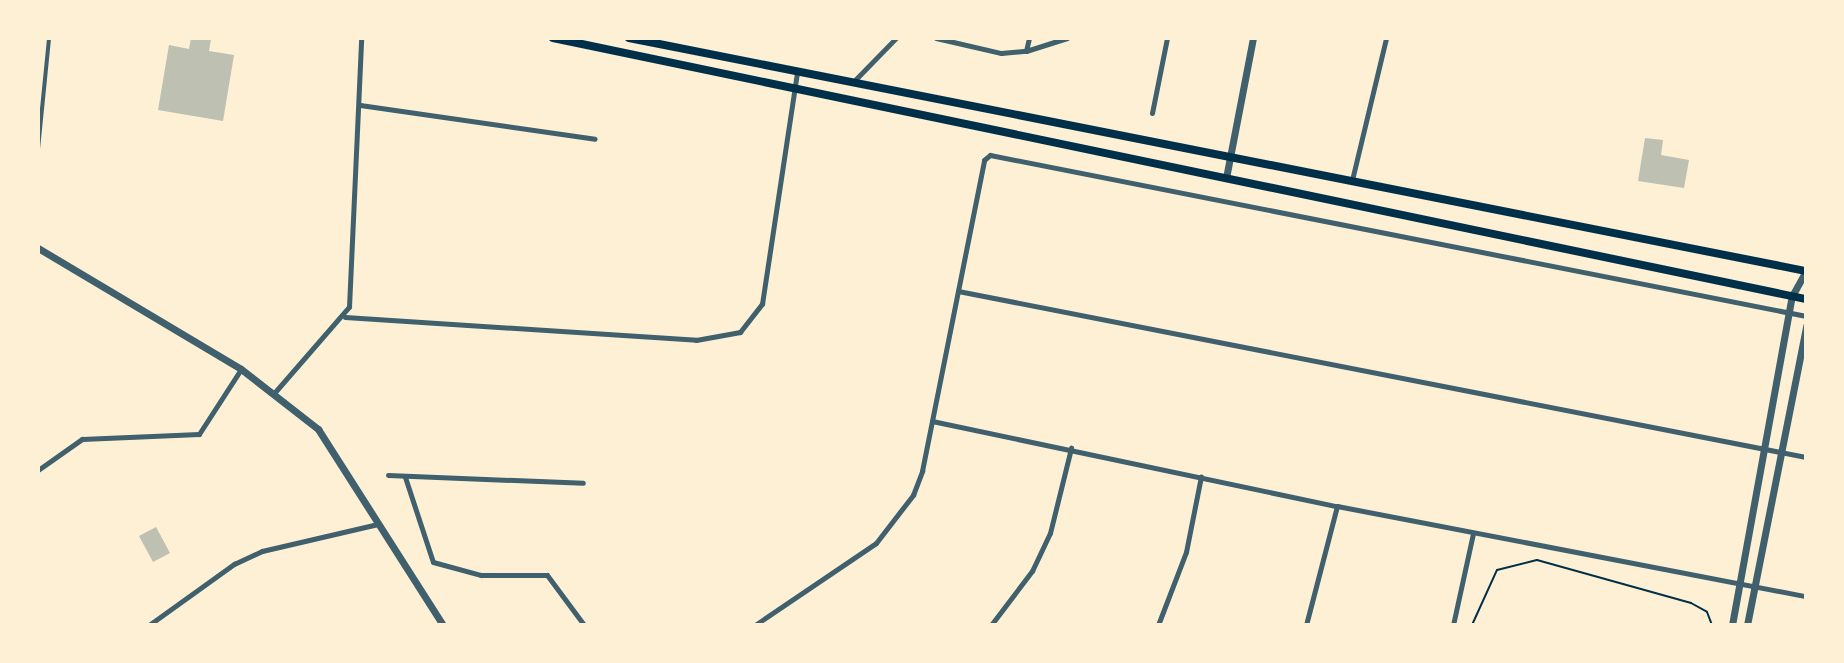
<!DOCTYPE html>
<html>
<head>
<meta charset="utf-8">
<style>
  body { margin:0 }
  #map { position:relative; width:1844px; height:663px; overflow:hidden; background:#fdf0d5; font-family:Rubik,sans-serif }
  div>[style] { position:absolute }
  .building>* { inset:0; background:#bec0b2 }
  .path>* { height:2px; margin:-1px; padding:0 1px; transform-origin:1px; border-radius:1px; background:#003049 }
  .pedestrian>* { height:4px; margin:-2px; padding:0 2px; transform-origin:2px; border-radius:2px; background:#3f606c }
  .minor>* { height:5px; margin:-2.5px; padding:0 2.5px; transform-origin:2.5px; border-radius:2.5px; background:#3f606c }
  .tertiary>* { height:7px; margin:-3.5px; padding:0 3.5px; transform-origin:3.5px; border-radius:3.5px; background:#3f606c }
  .primary>* { height:8px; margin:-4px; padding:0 4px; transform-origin:4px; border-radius:4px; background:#003049 }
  span { translate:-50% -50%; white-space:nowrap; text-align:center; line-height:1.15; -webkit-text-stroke:8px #fdf0d5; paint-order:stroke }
  .frame { position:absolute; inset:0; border:40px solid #fdf0d5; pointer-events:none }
</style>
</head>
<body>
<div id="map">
  <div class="building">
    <div style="clip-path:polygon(191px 38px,211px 39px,209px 51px,234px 55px,223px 121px,158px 110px,169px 45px,189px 49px)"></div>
    <div style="clip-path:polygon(1645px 138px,1663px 140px,1661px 155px,1689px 160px,1684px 188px,1638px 181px)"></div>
    <div style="clip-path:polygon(156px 527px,170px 553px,153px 562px,139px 536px)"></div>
  </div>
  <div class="path">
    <div style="left:1472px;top:625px;width:60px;rotate:-65.6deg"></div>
    <div style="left:1497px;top:570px;width:41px;rotate:-14deg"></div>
    <div style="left:1537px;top:560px;width:160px;rotate:15.6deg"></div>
    <div style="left:1691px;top:603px;width:18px;rotate:29deg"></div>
    <div style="left:1707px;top:612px;width:14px;rotate:69deg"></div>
  </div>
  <div class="pedestrian">
    <div style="left:38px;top:149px;width:112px;rotate:-84.3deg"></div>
  </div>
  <div class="minor">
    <div style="left:936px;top:38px;width:67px;rotate:13deg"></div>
    <div style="left:1001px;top:53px;width:25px;rotate:-5deg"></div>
    <div style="left:1026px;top:51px;width:43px;rotate:-17.6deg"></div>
    <div style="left:1026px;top:51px;width:13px;rotate:-77deg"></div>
    <div style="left:853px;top:82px;width:62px;rotate:-45.7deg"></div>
    <div style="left:360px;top:105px;width:237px;rotate:8.2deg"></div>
    <div style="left:1152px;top:113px;width:76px;rotate:-78.7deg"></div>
    <div style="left:1352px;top:180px;width:146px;rotate:-76.5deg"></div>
    <div style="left:958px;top:291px;width:864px;rotate:11.08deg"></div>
    <div style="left:345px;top:317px;width:352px;rotate:3.7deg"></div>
    <div style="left:696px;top:340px;width:45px;rotate:-10.3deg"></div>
    <div style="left:740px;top:332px;width:36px;rotate:-52deg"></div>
    <div style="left:762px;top:304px;width:235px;rotate:-81.4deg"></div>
    <div style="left:275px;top:392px;width:113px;rotate:-49deg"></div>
    <div style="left:349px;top:307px;width:269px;rotate:-87.4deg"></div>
    <div style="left:932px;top:421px;width:414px;rotate:11.9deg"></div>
    <div style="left:1337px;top:506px;width:478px;rotate:10.9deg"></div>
    <div style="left:38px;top:470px;width:54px;rotate:-35.2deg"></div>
    <div style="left:82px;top:439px;width:117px;rotate:-2.4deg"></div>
    <div style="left:199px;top:434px;width:77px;rotate:-57.1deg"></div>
    <div style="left:388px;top:475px;width:195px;rotate:2.3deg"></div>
    <div style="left:405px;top:477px;width:89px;rotate:71.8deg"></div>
    <div style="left:433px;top:562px;width:50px;rotate:15.2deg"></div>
    <div style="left:481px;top:575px;width:66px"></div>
    <div style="left:547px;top:575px;width:62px;rotate:53.5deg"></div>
    <div style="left:149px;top:625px;width:105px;rotate:-35.7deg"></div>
    <div style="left:234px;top:564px;width:31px;rotate:-25deg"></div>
    <div style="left:262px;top:551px;width:119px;rotate:-13.1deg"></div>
    <div style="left:755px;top:625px;width:146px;rotate:-34.1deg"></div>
    <div style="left:876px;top:543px;width:61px;rotate:-52.4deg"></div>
    <div style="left:913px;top:495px;width:26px;rotate:-69deg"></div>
    <div style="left:922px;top:471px;width:317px;rotate:-78.7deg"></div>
    <div style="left:984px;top:160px;width:8px;rotate:-40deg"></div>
    <div style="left:990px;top:155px;width:832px;rotate:11.16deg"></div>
    <div style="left:991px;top:625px;width:68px;rotate:-52.8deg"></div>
    <div style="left:1032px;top:571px;width:42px;rotate:-64.7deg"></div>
    <div style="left:1050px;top:533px;width:88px;rotate:-76.1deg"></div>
    <div style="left:1158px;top:625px;width:78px;rotate:-69deg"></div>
    <div style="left:1186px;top:552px;width:77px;rotate:-78.8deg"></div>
    <div style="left:1306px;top:625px;width:123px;rotate:-75.4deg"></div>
    <div style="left:1453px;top:625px;width:94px;rotate:-77.7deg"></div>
  </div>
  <div class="tertiary">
    <div style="left:1226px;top:178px;width:143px;rotate:-79.1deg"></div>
    <div style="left:38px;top:248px;width:236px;rotate:30.8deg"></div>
    <div style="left:241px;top:369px;width:98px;rotate:37.9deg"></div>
    <div style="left:318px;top:429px;width:232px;rotate:57.5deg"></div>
    <div style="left:1732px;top:625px;width:334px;rotate:-79.7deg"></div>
    <div style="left:1792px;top:296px;width:29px;rotate:-61deg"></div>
    <div style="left:1747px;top:625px;width:305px;rotate:-78.8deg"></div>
  </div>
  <div class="primary">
    <div style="left:553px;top:38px;width:1280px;rotate:11.77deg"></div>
    <div style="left:629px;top:38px;width:1200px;rotate:11.2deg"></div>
  </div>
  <div class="frame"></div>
</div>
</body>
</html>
